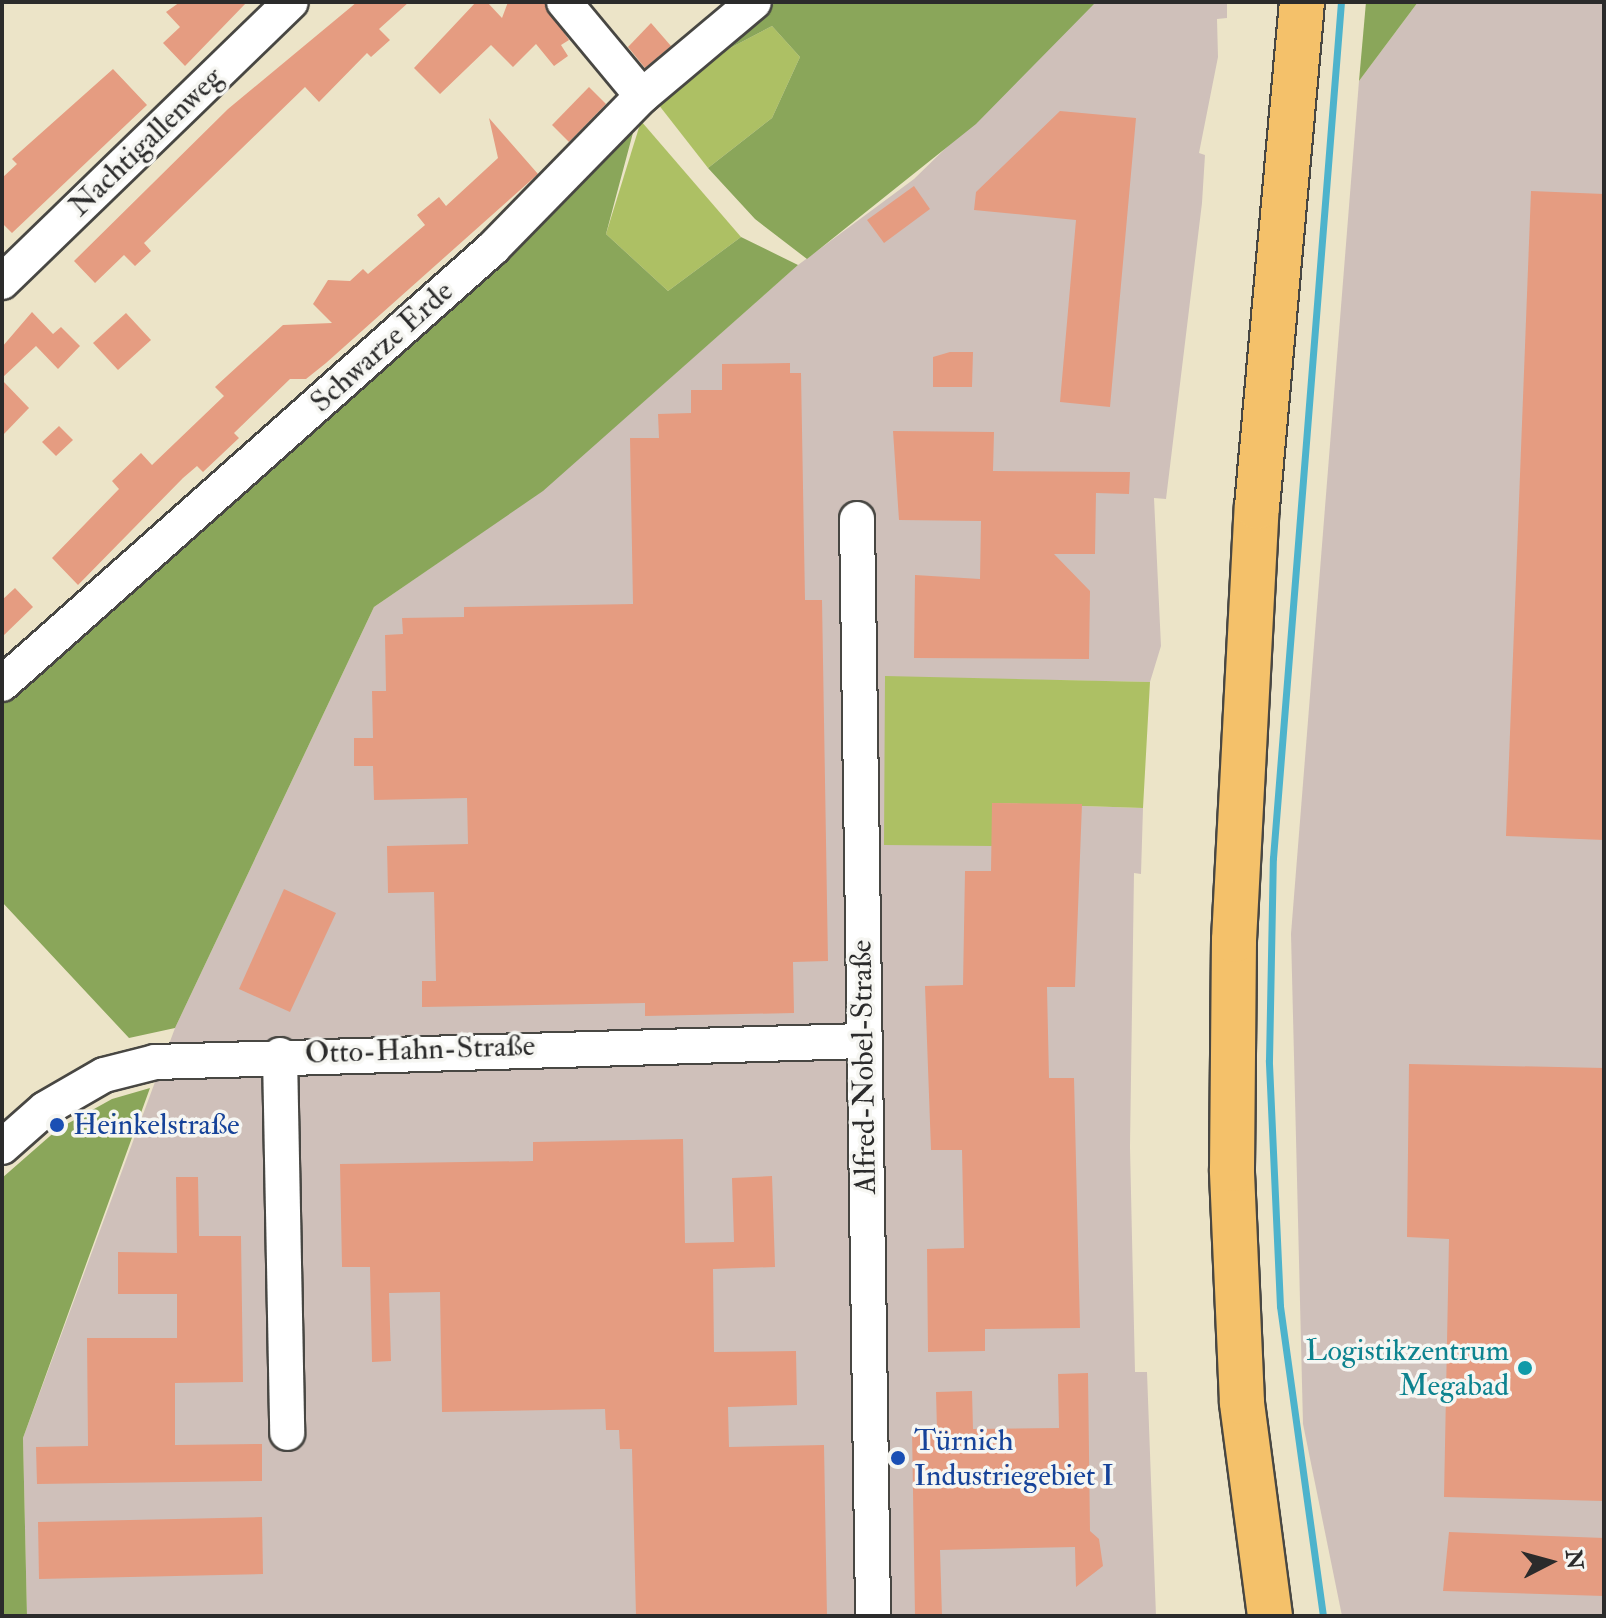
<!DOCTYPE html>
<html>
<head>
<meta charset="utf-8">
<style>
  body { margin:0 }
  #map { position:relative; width:1606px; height:1618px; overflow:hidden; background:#ece4c8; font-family:"IM FELL Double Pica",serif }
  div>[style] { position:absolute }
  .industrial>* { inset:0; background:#cfc0ba }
  .green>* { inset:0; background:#adc064 }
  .forest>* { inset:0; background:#8aa65a }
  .stream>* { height:7px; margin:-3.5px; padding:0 3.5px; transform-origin:3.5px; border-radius:3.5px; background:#4db3cc }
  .building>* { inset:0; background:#e59c81 }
  .roads { filter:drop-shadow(2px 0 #484743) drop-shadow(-2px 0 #484743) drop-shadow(0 2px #484743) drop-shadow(0 -2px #484743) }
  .minor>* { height:34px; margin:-17px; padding:0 17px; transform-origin:17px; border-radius:17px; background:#fff }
  .major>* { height:44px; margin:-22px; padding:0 22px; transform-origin:22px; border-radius:22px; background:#f4c16a }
  .dots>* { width:22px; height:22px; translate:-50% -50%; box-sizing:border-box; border:4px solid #f6f6f2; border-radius:50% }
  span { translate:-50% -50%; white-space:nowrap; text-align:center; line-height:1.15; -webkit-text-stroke:7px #f6f6f2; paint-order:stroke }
  .street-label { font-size:30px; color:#2b2b2b }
  .transit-label { font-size:30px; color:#164399 }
  .left { translate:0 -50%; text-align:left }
  .culture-label { font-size:30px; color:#0d838f }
  .right { translate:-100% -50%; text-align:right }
  .frame { position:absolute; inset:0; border:4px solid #2b2b2b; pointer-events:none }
  .north { position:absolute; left:1510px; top:1522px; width:80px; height:80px; -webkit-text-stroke:6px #f6f6f2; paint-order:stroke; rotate:84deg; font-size:22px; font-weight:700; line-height:32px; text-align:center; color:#2b2b2b }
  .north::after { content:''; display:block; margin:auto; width:28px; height:36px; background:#2b2b2b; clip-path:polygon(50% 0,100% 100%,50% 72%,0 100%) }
</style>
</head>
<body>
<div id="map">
  <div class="industrial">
    <div style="clip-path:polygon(1096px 2px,1227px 2px,1227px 18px,1217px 19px,1218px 57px,1199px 153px,1205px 155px,1202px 203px,1166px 499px,1154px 498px,1161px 646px,1150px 682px,885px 677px,992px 803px,1143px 808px,1141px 874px,1134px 873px,1130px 1147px,1135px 1372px,1147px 1372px,1156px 1616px,27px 1616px,23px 1438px,175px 1028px,374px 607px,542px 491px,798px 265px,914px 179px)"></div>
    <div style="clip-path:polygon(1418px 2px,1604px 2px,1604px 1616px,1342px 1616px,1303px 1424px,1291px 934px,1359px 81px)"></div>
  </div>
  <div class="green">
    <div style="clip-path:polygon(772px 26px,800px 57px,772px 118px,708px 168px,658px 104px,711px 58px)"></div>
    <div style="clip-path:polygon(641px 121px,741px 237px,668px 291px,606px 234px)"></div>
    <div style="clip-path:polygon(885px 676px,1150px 682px,1143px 808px,993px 803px,992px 846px,884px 845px)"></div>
  </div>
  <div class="forest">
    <div style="clip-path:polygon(776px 2px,1096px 2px,976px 124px,807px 259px,755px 219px,708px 168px,772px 118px,800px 57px,772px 26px,711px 58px)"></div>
    <div style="clip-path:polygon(1366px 2px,1418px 2px,1359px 81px)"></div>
    <div style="clip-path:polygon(634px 129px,606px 234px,668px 291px,741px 237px,798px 265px,543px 491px,374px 607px,175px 1028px,129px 1038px,2px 902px,2px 701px,498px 264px)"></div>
    <div style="clip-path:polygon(150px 1088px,23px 1438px,27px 1616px,2px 1616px,2px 1178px,58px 1129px,112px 1099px)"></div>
  </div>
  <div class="stream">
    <div style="left:1323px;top:1616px;width:313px;rotate:-97.9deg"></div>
    <div style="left:1280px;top:1306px;width:246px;rotate:-92.6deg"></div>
    <div style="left:1269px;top:1060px;width:202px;rotate:-88.9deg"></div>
    <div style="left:1273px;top:858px;width:859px;rotate:-85.46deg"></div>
  </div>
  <div class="building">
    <div style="clip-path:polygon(180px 2px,247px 2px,185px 66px,163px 43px,180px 27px,166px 12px)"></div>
    <div style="clip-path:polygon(357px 2px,409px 2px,379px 29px,390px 40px,371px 57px,367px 53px,319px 102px,305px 87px,144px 243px,151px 251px,135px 266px,124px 255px,95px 283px,74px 261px,228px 109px)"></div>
    <div style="clip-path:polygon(476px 2px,487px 2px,502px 18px,508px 2px,544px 2px,569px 40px,561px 45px,568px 56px,554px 66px,536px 44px,513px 67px,491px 45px,440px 94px,414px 68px)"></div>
    <div style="clip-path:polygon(651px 23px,671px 46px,645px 68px,628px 47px)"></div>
    <div style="clip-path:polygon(113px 69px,147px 105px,12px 233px,2px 223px,2px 178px,17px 164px,12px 159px)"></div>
    <div style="clip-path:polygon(589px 87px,606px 104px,569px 142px,552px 125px)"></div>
    <div style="clip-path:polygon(1060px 111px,1136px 118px,1110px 407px,1060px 402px,1076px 220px,974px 210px,976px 192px)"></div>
    <div style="clip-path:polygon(489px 118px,538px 174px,326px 363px,306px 379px,290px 379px,234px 433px,239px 438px,203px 472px,197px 466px,183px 478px,78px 585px,52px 558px,119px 489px,112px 481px,141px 453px,152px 465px,224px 396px,215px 387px,283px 325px,332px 323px,313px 304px,328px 280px,350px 281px,363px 269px,368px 274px,425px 225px,417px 215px,439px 197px,446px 206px,498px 158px)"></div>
    <div style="clip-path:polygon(914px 186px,930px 209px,884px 243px,867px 220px)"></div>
    <div style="clip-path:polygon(1531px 191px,1604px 194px,1604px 840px,1506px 836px)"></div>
    <div style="clip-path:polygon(32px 312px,53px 334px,61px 327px,80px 346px,58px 369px,36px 346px,2px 378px,2px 347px)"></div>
    <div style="clip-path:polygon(126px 313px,151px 340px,118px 370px,93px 343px)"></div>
    <div style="clip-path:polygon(950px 352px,973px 352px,972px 387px,933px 387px,933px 357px)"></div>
    <div style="clip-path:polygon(790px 363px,790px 373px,801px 373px,805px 600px,822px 600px,828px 961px,793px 962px,794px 1013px,645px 1016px,645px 1003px,422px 1007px,422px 981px,436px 981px,434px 892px,388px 893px,387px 846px,468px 844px,467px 798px,374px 800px,373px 766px,354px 766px,354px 738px,373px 738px,372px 691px,386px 691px,385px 635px,403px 634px,402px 618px,464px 617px,464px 607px,633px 604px,630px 438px,659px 438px,658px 414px,691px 413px,691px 390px,722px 390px,722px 364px)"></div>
    <div style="clip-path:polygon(2px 380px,29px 408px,2px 436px)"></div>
    <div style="clip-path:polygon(59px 426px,73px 440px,56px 456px,42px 442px)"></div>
    <div style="clip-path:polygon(893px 431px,994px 432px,993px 471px,1130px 472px,1129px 494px,1096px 493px,1095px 554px,1054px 554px,1090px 591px,1089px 659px,914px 658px,915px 575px,980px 579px,981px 521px,899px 520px)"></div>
    <div style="clip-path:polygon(15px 588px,33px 607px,2px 637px,2px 600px)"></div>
    <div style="clip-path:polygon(992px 803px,1082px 804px,1075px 987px,1047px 987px,1049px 1078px,1074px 1078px,1080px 1328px,985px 1329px,985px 1351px,928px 1352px,927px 1249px,964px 1248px,962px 1150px,931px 1150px,925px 986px,963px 985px,965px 871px,991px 871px)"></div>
    <div style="clip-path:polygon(284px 889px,336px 913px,290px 1012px,239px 989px)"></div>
    <div style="clip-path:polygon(1409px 1064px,1604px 1068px,1604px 1501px,1444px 1497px,1449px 1239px,1407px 1237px)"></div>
    <div style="clip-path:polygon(683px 1139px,685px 1243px,734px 1242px,732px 1178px,772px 1176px,775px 1267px,713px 1269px,714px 1352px,796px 1351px,797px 1405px,728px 1407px,729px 1447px,824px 1445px,827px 1616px,636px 1616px,632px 1449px,620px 1449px,619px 1430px,606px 1430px,605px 1409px,442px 1412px,440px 1292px,389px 1293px,391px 1361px,372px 1362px,370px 1267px,342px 1267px,340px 1164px,533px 1161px,533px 1142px)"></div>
    <div style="clip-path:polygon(176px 1177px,198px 1177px,199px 1236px,241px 1236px,243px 1382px,175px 1383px,175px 1445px,262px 1444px,262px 1481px,37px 1484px,36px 1447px,88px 1446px,87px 1338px,177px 1338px,177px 1294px,118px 1294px,118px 1252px,177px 1253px)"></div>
    <div style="clip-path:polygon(1088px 1373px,1090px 1531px,1099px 1539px,1103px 1566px,1076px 1587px,1075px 1547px,940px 1550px,942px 1616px,915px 1616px,912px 1430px,937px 1430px,936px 1392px,972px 1391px,973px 1429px,1059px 1428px,1058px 1374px)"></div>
    <div style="clip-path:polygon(262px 1517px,263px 1574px,39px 1579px,38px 1522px)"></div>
    <div style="clip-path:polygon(1449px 1532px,1604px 1538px,1604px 1596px,1443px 1591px)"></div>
  </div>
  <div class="roads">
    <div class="minor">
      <div style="left:564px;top:2px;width:122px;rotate:50.3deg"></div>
      <div style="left:2px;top:282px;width:402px;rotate:-44.1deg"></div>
      <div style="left:857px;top:519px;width:1097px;rotate:89.16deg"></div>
      <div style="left:2px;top:684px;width:657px;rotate:-41.6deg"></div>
      <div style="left:493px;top:248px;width:213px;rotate:-45.6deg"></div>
      <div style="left:642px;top:96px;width:146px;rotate:-40deg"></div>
      <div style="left:280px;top:1055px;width:378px;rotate:88.9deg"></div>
      <div style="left:2px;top:1147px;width:57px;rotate:-41.5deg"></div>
      <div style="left:45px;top:1109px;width:68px;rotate:-30deg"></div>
      <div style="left:104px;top:1075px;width:53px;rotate:-14.3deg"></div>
      <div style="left:155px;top:1062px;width:708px;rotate:-1.7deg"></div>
    </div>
    <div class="major">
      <div style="left:1270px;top:1616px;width:216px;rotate:-97.5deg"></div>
      <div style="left:1242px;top:1402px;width:233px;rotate:-92.5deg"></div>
      <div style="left:1232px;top:1169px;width:229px;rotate:-89.5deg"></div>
      <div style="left:1234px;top:940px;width:434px;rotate:-87deg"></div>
      <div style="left:1257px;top:507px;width:507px;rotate:-84.91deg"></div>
    </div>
  </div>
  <div class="dots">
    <div style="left:57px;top:1125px;background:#1a4fb4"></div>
    <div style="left:1525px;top:1368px;background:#0f9aa8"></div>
    <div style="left:898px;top:1458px;background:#1a4fb4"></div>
  </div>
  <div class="street-label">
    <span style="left:146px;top:142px;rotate:-44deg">Nachtigallenweg</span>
    <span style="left:382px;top:347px;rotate:-42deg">Schwarze Erde</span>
    <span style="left:420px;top:1050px;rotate:-2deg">Otto-Hahn-Straße</span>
    <span style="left:864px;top:1067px;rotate:-91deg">Alfred-Nobel-Straße</span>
  </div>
  <div class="transit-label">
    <span class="left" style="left:73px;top:1125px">Heinkelstraße</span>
    <span class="left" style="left:914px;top:1458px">Türnich<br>Industriegebiet I</span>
  </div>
  <div class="culture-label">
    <span class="right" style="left:1509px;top:1368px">Logistikzentrum<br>Megabad</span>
  </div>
  <div class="frame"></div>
  <div class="north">N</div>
</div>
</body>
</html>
